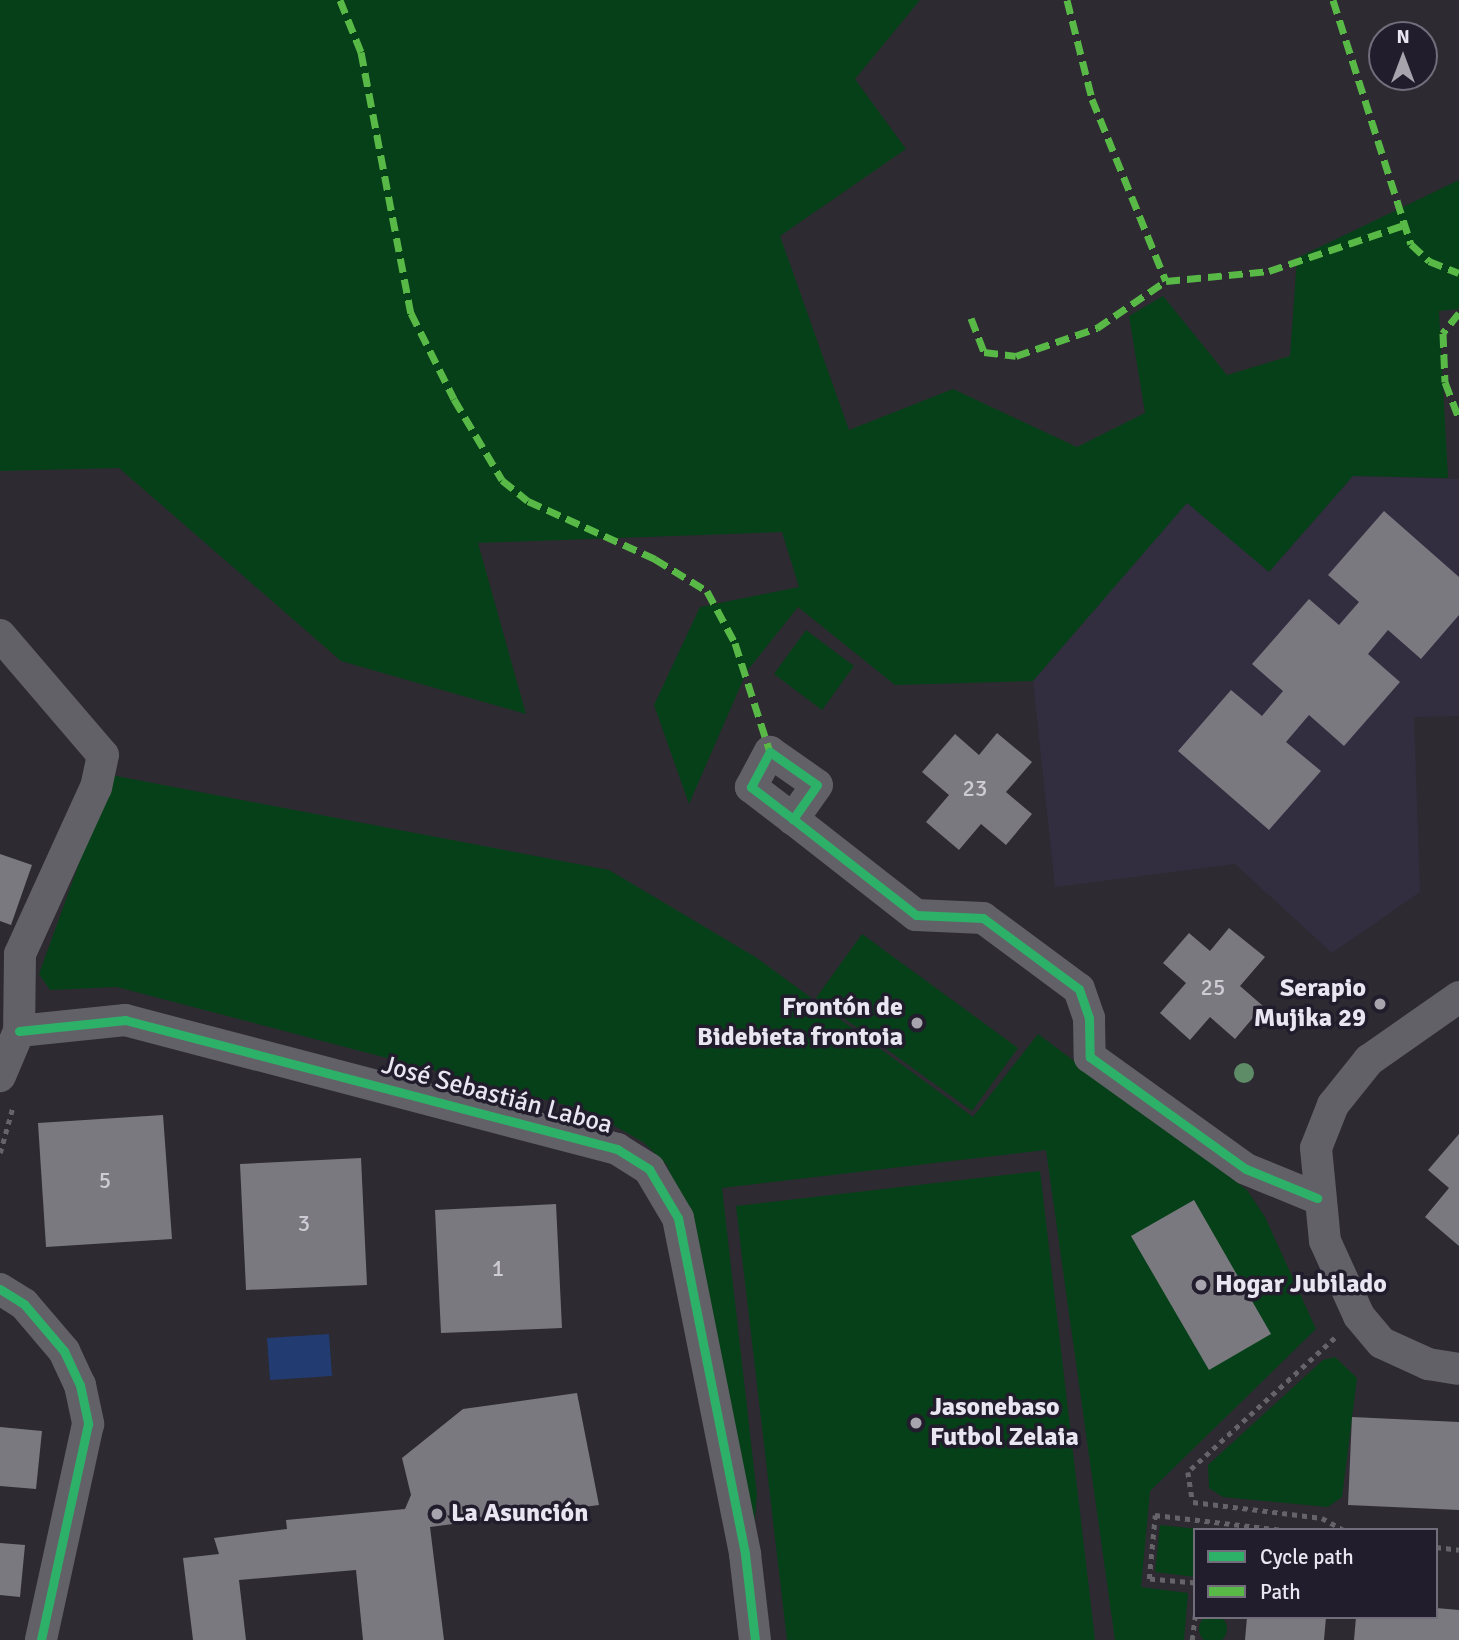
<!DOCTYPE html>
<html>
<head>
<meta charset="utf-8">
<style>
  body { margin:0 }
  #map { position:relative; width:1459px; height:1640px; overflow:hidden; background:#2d2a32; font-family:Signika,sans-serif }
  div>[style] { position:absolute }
  .built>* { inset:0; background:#332d40 }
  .green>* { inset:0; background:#064018 }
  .round { border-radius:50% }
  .water>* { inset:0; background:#223b71 }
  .building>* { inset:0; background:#7b7980 }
  .path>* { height:4.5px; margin-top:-2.25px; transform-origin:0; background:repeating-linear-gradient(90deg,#656469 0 5px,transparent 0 10px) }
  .minor>* { height:32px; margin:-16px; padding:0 16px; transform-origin:16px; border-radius:16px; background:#636168 }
  .quiet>* { height:7px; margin-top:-3.5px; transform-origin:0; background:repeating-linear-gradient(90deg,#58b947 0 14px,transparent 0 21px) }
  .cycleway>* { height:9px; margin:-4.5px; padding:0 4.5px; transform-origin:4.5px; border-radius:4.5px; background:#2db169 }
  .trees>* { width:20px; height:20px; margin:-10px; border-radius:50%; background:#5e8c67 }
  .dots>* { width:19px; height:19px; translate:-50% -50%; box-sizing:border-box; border:4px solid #221d2c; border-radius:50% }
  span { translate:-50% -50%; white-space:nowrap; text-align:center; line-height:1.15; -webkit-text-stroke:7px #221d2c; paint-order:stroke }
  .number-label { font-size:23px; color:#cecbd5 }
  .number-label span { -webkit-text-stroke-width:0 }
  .poi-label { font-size:26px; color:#e9e6f1; font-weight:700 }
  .right { translate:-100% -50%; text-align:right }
  .left { translate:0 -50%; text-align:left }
  .street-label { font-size:26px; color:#e9e6f1 }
  .legend { position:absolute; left:1193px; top:1528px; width:245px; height:91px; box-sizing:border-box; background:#221d2c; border:2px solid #726d7b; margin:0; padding:9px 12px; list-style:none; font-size:21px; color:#e9e6f1 }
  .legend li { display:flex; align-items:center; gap:14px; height:35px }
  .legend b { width:35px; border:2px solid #726d7b }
  .north { position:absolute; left:1368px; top:21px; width:70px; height:70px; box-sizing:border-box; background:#221d2c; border:2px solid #726d7b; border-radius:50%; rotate:0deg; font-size:19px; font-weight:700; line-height:28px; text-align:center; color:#e9e6f1 }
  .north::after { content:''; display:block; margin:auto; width:24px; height:32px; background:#a7a4ae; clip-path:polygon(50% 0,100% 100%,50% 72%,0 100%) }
</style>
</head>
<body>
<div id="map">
  <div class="built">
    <div style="clip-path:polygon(1353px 476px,1459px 479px,1459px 716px,1414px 717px,1420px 892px,1332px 953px,1235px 864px,1055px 887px,1033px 681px,1187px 502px,1269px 572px)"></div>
  </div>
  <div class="green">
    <div style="clip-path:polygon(0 0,920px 0,855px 79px,906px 149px,780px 236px,849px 430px,953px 389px,1077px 447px,1145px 413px,1129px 316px,1163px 296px,1227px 375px,1290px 356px,1297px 258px,1459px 180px,1459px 309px,1439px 311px,1448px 478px,1353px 476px,1269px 572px,1187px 503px,1033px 681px,895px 685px,798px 607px,747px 671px,689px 804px,654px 705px,700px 607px,799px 587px,782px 532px,478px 543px,526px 714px,341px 661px,119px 468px,0 471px)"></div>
    <div style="clip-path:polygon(806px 630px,854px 666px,822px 710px,774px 674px)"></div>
    <div style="clip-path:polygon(111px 775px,609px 870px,757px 958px,973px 1117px,1038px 1034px,1247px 1190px,1265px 1217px,1316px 1329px,1150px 1491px,1141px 1587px,1188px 1593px,1184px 1640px,1115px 1640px,1046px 1150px,722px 1188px,757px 1495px,754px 1528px,694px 1242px,667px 1165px,643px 1142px,588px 1111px,117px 987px,50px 990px,39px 974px)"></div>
    <div style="clip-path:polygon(862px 934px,1018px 1048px,972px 1111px,816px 998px)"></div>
    <div style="clip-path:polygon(1040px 1171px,1095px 1640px,787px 1640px,736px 1206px)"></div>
    <div style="clip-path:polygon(1335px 1357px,1357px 1378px,1342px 1497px,1328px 1507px,1223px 1497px,1209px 1488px,1208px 1465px,1323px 1360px)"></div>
    <div style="clip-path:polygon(1160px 1525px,1207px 1530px,1195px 1530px,1195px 1577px,1155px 1572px)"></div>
    <div class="round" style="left:1199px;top:1615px;width:28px;height:28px"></div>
  </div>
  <div class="water">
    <div style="clip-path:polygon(329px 1334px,332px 1376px,270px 1380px,267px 1338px)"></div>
  </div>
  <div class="building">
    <div style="clip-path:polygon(1384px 511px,1459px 577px,1459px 615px,1421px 659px,1388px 630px,1368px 654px,1400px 682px,1344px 746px,1309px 715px,1286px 742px,1321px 771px,1269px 830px,1178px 751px,1231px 690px,1262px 716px,1283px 691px,1252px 664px,1309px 599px,1339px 625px,1359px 602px,1328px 575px)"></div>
    <div style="clip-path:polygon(997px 733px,1032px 762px,1006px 792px,1032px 814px,1006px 845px,981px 824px,959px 850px,926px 822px,949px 795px,922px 772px,955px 734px,979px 755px)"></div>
    <div style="clip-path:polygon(0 854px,32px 865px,11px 925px,0 921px)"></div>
    <div style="clip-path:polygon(1229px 928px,1265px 957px,1240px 986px,1263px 1006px,1235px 1039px,1210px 1017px,1190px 1040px,1160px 1013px,1186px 983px,1163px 963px,1189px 933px,1210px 951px)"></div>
    <div style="clip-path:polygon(163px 1115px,172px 1239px,46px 1247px,38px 1123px)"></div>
    <div style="clip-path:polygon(1459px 1134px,1459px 1246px,1425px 1217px,1449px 1188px,1428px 1170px)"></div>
    <div style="clip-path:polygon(361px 1158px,367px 1285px,246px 1290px,240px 1164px)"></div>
    <div style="clip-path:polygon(1194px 1200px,1271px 1334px,1209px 1370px,1131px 1236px)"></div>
    <div style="clip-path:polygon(556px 1204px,562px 1328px,441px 1333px,435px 1210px)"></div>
    <div style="clip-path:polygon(577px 1393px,599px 1505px,430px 1527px,444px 1640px,363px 1640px,356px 1570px,239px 1580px,246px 1640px,193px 1640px,183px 1558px,219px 1554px,214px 1538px,287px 1529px,286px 1520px,405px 1509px,411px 1495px,402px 1458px,463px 1409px)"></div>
    <div style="clip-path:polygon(1352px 1417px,1459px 1422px,1459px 1510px,1348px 1505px)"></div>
    <div style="clip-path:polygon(0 1427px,42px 1431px,36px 1489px,0 1486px)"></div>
    <div style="clip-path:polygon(0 1543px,25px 1545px,20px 1597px,0 1595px)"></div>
    <div style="clip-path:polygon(1436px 1608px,1459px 1610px,1459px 1640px,1354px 1640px,1356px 1617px,1436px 1617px)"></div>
    <div style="clip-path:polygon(1247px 1617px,1326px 1617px,1324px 1640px,1245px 1640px)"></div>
  </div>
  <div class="path">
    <div style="left:0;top:1153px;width:49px;rotate:-74.5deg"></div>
    <div style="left:1335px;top:1338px;width:199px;rotate:137.6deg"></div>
    <div style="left:1188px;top:1472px;width:30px;rotate:81deg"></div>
    <div style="left:1193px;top:1502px;width:130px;rotate:7.1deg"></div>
    <div style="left:1322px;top:1518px;width:25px;rotate:29deg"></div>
    <div style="left:1436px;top:1547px;width:23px;rotate:7deg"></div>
    <div style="left:1195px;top:1583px;width:46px;rotate:-175deg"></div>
    <div style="left:1149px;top:1579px;width:64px;rotate:-84.6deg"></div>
    <div style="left:1155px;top:1515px;width:129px;rotate:6.7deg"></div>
    <div style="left:1192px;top:1640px;width:25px;rotate:-83deg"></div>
  </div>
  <div class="minor">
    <div style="left:0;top:635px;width:158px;rotate:49.4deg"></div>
    <div style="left:103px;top:755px;width:33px;rotate:102deg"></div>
    <div style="left:96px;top:787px;width:183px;rotate:114.5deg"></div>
    <div style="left:20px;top:954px;width:77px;rotate:90.7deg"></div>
    <div style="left:19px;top:1031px;width:49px;rotate:112.9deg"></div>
    <div style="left:793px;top:819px;width:53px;rotate:-142.7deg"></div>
    <div style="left:751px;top:787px;width:40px;rotate:-62deg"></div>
    <div style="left:770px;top:752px;width:57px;rotate:35.1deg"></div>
    <div style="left:817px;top:785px;width:42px;rotate:125.2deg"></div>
    <div style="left:793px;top:819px;width:156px;rotate:38deg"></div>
    <div style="left:916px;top:915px;width:67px;rotate:2.6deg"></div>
    <div style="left:983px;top:918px;width:119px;rotate:36.5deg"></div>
    <div style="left:1079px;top:989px;width:31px;rotate:71deg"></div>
    <div style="left:1089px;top:1018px;width:39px;rotate:89deg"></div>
    <div style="left:1090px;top:1057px;width:192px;rotate:35.7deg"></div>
    <div style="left:1246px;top:1169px;width:77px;rotate:22.2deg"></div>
    <div style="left:1459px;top:997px;width:110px;rotate:145deg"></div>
    <div style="left:1369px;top:1060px;width:58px;rotate:128.7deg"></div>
    <div style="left:1333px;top:1105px;width:46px;rotate:111.6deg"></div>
    <div style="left:1316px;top:1148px;width:93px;rotate:84.5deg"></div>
    <div style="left:1325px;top:1241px;width:82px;rotate:65.6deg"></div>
    <div style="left:1359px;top:1316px;width:35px;rotate:50deg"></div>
    <div style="left:1382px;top:1343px;width:51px;rotate:24.5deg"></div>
    <div style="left:1428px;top:1364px;width:31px;rotate:9deg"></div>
    <div style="left:19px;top:1031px;width:107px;rotate:-5.9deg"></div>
    <div style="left:125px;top:1020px;width:509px;rotate:14.69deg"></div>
    <div style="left:617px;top:1149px;width:38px;rotate:32deg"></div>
    <div style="left:649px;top:1169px;width:57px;rotate:59.4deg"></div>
    <div style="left:678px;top:1218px;width:343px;rotate:78.7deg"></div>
    <div style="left:745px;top:1554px;width:87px;rotate:83.4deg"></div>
    <div style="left:0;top:1289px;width:28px;rotate:32deg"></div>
    <div style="left:24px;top:1304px;width:62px;rotate:49.6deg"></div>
    <div style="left:64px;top:1351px;width:38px;rotate:65deg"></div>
    <div style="left:80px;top:1385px;width:40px;rotate:78deg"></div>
    <div style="left:88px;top:1424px;width:221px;rotate:102.3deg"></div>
  </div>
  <div class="quiet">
    <div style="left:340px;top:0;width:56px;rotate:68deg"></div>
    <div style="left:361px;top:52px;width:266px;rotate:79.2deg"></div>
    <div style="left:411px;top:313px;width:96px;rotate:63.4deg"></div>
    <div style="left:454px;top:399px;width:94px;rotate:59.3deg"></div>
    <div style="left:502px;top:480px;width:33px;rotate:39deg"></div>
    <div style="left:528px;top:501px;width:140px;rotate:24.5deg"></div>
    <div style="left:655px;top:559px;width:61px;rotate:31.6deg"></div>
    <div style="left:707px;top:591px;width:59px;rotate:61.7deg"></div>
    <div style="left:735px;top:643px;width:114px;rotate:72.2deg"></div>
    <div style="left:1067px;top:0;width:102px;rotate:75.8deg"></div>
    <div style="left:1092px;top:99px;width:196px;rotate:67.9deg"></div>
    <div style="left:1333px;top:0;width:256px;rotate:72.3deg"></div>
    <div style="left:1411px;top:244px;width:25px;rotate:43deg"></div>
    <div style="left:1429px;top:261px;width:32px;rotate:22deg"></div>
    <div style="left:1459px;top:313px;width:26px;rotate:129deg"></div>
    <div style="left:1443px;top:333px;width:49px;rotate:87.7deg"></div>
    <div style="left:1445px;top:382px;width:40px;rotate:69deg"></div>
    <div style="left:971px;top:318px;width:36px;rotate:69deg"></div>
    <div style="left:984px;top:352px;width:32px;rotate:7deg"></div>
    <div style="left:1016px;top:356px;width:86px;rotate:-19.1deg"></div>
    <div style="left:1097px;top:328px;width:83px;rotate:-34.3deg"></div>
    <div style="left:1166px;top:281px;width:103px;rotate:-5.5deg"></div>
    <div style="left:1269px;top:271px;width:143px;rotate:-18.8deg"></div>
  </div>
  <div class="cycleway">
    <div style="left:793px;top:819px;width:53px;rotate:-142.7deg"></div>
    <div style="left:751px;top:787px;width:40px;rotate:-62deg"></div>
    <div style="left:770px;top:752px;width:57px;rotate:35.1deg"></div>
    <div style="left:817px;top:785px;width:42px;rotate:125.2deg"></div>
    <div style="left:793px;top:819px;width:156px;rotate:38deg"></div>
    <div style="left:916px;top:915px;width:67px;rotate:2.6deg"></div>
    <div style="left:983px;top:918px;width:119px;rotate:36.5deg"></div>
    <div style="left:1079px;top:989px;width:31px;rotate:71deg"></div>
    <div style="left:1089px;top:1018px;width:39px;rotate:89deg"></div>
    <div style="left:1090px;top:1057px;width:192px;rotate:35.7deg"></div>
    <div style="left:1246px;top:1169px;width:77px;rotate:22.2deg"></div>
    <div style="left:19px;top:1031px;width:107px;rotate:-5.9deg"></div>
    <div style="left:125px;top:1020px;width:509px;rotate:14.69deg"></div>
    <div style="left:617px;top:1149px;width:38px;rotate:32deg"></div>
    <div style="left:649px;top:1169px;width:57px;rotate:59.4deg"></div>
    <div style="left:678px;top:1218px;width:343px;rotate:78.7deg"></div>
    <div style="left:745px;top:1554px;width:87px;rotate:83.4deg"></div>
    <div style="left:0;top:1289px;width:28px;rotate:32deg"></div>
    <div style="left:24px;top:1304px;width:62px;rotate:49.6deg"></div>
    <div style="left:64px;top:1351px;width:38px;rotate:65deg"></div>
    <div style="left:80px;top:1385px;width:40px;rotate:78deg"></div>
    <div style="left:88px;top:1424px;width:221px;rotate:102.3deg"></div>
  </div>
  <div class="trees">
    <div style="left:1244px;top:1073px"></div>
  </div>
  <div class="dots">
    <div style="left:1380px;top:1004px;background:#a7a4ae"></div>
    <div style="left:917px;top:1023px;background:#a7a4ae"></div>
    <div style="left:1201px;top:1285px;background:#a7a4ae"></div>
    <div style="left:916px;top:1423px;background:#a7a4ae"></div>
    <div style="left:437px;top:1514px;background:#a7a4ae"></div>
  </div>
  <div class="number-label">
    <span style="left:975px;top:789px">23</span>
    <span style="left:1213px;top:988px">25</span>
    <span style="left:105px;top:1181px">5</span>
    <span style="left:304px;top:1224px">3</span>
    <span style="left:498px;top:1269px">1</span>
  </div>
  <div class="poi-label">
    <span class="right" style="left:1366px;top:1004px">Serapio<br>Mujika 29</span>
    <span class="right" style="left:903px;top:1023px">Frontón de<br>Bidebieta frontoia</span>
    <span class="left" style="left:1215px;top:1285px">Hogar Jubilado</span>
    <span class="left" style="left:930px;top:1423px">Jasonebaso<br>Futbol Zelaia</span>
    <span class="left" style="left:451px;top:1514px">La Asunción</span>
  </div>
  <div class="street-label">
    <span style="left:497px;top:1096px;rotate:15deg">José Sebastián Laboa</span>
  </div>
  <ul class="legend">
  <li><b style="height:9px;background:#2db169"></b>Cycle path</li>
  <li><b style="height:9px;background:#58b947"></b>Path</li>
  </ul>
  <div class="north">N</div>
</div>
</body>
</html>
